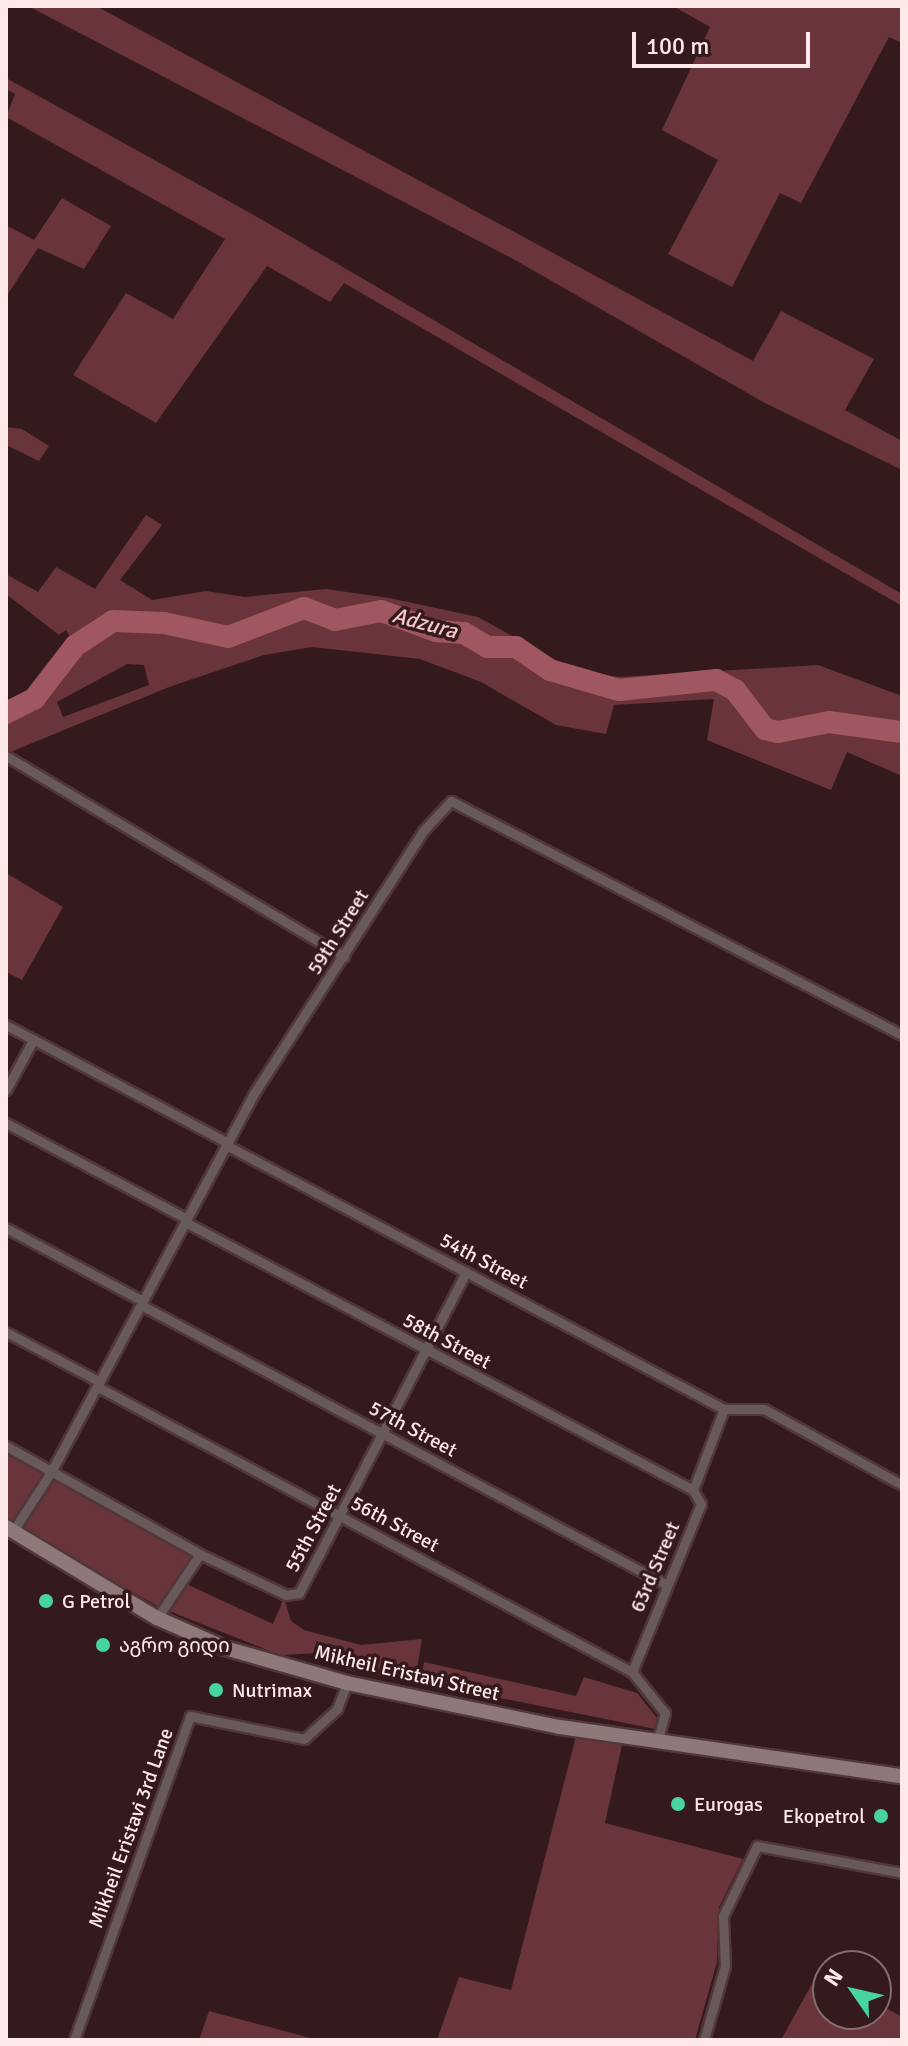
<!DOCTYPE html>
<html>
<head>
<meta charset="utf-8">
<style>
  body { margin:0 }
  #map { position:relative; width:908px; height:2046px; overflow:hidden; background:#351a1d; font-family:Signika,"Noto Sans Georgian",sans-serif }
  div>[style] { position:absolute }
  .green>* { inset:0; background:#69343a }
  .river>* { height:22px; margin:-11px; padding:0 11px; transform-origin:11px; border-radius:11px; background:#a0575f }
  .roads { filter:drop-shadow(2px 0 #51373a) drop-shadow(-2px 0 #51373a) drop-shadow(0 2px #51373a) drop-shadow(0 -2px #51373a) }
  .minor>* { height:9px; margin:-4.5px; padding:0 4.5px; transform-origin:4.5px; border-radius:4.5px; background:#68595a }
  .secondary>* { height:14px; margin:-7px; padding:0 7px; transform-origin:7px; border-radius:7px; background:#8f7879 }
  .dots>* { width:22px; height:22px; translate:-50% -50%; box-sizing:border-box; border:4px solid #351a1d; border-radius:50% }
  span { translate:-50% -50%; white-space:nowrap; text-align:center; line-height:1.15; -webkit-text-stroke:7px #351a1d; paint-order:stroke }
  .street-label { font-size:20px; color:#fde9ea }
  .poi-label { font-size:20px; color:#fde9ea }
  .left { translate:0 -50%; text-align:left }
  .right { translate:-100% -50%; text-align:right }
  .water-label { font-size:22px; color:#f5c8cb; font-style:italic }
  .frame { position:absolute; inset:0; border:8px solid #fde9ea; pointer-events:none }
  .north { position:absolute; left:812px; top:1950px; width:80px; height:80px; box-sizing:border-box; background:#351a1d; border:2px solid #856d6f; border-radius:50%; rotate:304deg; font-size:22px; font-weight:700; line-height:32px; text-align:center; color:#fde9ea }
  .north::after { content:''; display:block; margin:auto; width:28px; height:36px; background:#47d49e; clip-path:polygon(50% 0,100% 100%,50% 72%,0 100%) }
  .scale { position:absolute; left:632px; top:32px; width:178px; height:36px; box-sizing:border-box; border:4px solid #fde9ea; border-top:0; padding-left:10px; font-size:24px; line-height:28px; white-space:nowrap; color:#fde9ea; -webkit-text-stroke:6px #351a1d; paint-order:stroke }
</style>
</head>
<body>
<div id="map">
  <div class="green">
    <div style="clip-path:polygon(28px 6px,96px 6px,753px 361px,781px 311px,874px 359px,845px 410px,902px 441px,902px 470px,765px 403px,515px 260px)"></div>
    <div style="clip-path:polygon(673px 6px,902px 6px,902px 43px,889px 37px,801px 203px,780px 193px,732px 287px,668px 254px,718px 160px,662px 130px,710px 27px)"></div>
    <div style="clip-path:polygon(6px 78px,259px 218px,902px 594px,902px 606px,344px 283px,330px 302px,267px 266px,156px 423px,73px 375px,126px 293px,173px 319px,225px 239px,6px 117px,15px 94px,6px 89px)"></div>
    <div style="clip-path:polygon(62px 198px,111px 226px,84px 269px,38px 248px,6px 297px,6px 225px,34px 240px)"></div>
    <div style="clip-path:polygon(6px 427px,22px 429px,49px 446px,39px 461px,6px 445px)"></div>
    <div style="clip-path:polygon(evenodd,146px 515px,162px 525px,120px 580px,152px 600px,206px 591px,245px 597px,326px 589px,389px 598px,478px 617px,575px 671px,619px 677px,818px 665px,902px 696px,902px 776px,847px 752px,831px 790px,707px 740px,714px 699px,614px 705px,606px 734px,556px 725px,481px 682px,420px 659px,312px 647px,264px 655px,169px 687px,8px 753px,6px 713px,34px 699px,75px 645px,66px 630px,59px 635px,6px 594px,6px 574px,38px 592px,56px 567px,95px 589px,146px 515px,127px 664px,144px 665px,149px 685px,63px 717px,57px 702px,127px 664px)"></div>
    <div style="clip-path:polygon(6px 873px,63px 907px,22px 980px,6px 972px)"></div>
    <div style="clip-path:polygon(6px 1445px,49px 1468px,12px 1523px,6px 1520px)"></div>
    <div style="clip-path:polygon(53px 1479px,193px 1556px,161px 1608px,23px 1530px)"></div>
    <div style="clip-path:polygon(182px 1582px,273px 1624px,284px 1598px,291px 1621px,304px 1630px,361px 1645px,422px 1639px,415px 1681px,347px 1670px,322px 1653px,280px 1655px,164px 1609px)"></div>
    <div style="clip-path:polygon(424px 1662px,576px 1696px,584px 1677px,637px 1693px,657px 1718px,655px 1729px,421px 1682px)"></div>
    <div style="clip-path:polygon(576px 1736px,622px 1745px,605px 1823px,743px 1859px,719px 1907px,717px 1962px,695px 2040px,437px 2040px,459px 1977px,511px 1990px)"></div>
    <div style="clip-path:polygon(819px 1971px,828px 1975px,828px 2014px,876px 2014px,876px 2002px,902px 2017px,902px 2040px,781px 2040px)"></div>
    <div style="clip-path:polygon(209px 2011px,318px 2040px,199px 2040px)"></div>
  </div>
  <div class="river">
    <div style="left:6px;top:713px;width:31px;rotate:-27deg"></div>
    <div style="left:34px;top:699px;width:67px;rotate:-52.3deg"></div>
    <div style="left:75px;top:646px;width:45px;rotate:-33.3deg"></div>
    <div style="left:113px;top:621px;width:51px;rotate:2.2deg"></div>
    <div style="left:164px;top:623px;width:66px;rotate:12.3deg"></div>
    <div style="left:228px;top:637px;width:81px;rotate:-20.9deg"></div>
    <div style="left:304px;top:608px;width:33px;rotate:21deg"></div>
    <div style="left:335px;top:620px;width:47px;rotate:-11.1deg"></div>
    <div style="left:381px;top:611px;width:59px;rotate:20deg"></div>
    <div style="left:436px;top:631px;width:28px;rotate:4deg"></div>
    <div style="left:464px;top:633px;width:27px;rotate:31deg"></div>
    <div style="left:487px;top:647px;width:29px"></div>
    <div style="left:516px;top:647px;width:41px;rotate:34.1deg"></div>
    <div style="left:550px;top:670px;width:72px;rotate:16.2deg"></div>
    <div style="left:619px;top:690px;width:98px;rotate:-5.9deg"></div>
    <div style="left:716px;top:680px;width:21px;rotate:28deg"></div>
    <div style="left:735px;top:690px;width:49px;rotate:52.4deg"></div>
    <div style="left:765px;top:729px;width:13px;rotate:13deg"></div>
    <div style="left:778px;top:732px;width:52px;rotate:-11.1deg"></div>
    <div style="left:829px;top:722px;width:74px;rotate:7.8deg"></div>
  </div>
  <div class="roads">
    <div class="minor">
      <div style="left:6px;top:756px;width:393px;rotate:30.7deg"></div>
      <div style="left:6px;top:1025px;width:251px;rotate:28deg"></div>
      <div style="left:6px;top:1090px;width:57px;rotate:-61.6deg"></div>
      <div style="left:6px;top:1123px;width:205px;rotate:27.9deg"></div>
      <div style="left:226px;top:1145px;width:564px;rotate:27.93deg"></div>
      <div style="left:185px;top:1222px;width:574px;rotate:27.81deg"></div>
      <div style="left:6px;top:1228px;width:155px;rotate:28.1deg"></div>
      <div style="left:141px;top:1305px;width:596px;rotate:28.03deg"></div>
      <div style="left:6px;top:1332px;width:106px;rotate:28deg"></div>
      <div style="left:98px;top:1387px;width:605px;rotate:28.09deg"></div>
      <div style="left:724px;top:1409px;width:40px"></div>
      <div style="left:764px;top:1409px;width:158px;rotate:28.8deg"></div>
      <div style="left:6px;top:1446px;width:222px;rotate:29.1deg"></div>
      <div style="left:200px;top:1554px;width:95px;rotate:25.5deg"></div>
      <div style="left:286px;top:1595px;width:13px;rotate:-9deg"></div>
      <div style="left:299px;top:1593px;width:362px;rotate:-62.5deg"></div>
      <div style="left:693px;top:1490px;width:87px;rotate:-69.1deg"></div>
      <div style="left:13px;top:1531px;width:70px;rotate:-57.2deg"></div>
      <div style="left:51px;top:1472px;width:428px;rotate:-61.8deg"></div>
      <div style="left:253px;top:1095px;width:314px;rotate:-57.2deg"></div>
      <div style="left:423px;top:831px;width:41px;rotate:-47deg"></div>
      <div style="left:451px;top:801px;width:508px;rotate:27.42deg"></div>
      <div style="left:157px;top:1618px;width:77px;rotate:-56.1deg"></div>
      <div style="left:658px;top:1739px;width:27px;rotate:-75deg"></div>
      <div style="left:665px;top:1713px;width:53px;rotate:-128.8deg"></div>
      <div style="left:632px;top:1672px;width:182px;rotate:-67.7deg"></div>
      <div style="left:701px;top:1504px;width:16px;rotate:-120deg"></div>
      <div style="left:74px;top:2040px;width:344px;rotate:-70.3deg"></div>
      <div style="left:190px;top:1716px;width:116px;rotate:11.4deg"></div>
      <div style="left:304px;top:1739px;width:45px;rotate:-42.3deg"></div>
      <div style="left:337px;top:1709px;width:28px;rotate:-69deg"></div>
      <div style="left:704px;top:2040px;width:77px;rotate:-74.2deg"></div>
      <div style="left:725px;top:1966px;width:50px;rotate:-92.3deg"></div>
      <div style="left:723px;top:1916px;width:78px;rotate:-64.1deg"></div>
      <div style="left:757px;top:1846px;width:147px;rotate:10.5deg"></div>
    </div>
    <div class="secondary">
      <div style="left:6px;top:1527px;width:176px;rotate:31.1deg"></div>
      <div style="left:157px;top:1618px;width:74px;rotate:23.8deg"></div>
      <div style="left:225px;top:1648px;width:127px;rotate:16deg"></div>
      <div style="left:347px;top:1683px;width:217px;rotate:11.7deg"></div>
      <div style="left:560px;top:1727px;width:345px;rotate:8.2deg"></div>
    </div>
  </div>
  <div class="dots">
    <div style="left:46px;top:1601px;background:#47d49e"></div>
    <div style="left:103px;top:1645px;background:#47d49e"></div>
    <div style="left:216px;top:1690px;background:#47d49e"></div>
    <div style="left:678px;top:1804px;background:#47d49e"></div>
    <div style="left:881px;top:1816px;background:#47d49e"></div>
  </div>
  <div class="street-label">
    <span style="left:338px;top:932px;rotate:-58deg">59th Street</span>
    <span style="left:484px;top:1261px;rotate:28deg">54th Street</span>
    <span style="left:447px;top:1341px;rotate:28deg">58th Street</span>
    <span style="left:413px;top:1429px;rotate:28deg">57th Street</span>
    <span style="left:395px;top:1524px;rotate:28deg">56th Street</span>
    <span style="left:313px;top:1528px;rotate:-62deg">55th Street</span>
    <span style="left:655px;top:1567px;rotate:-67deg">63rd Street</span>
    <span style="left:407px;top:1673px;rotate:13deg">Mikheil Eristavi Street</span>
    <span style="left:131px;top:1828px;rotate:-70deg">Mikheil Eristavi 3rd Lane</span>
  </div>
  <div class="poi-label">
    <span class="left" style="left:62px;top:1601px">G Petrol</span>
    <span class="left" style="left:119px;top:1645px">აგრო გიდი</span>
    <span class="left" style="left:232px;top:1690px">Nutrimax</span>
    <span class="left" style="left:694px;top:1804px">Eurogas</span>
    <span class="right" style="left:865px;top:1816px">Ekopetrol</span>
  </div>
  <div class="water-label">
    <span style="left:425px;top:623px;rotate:15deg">Adzura</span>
  </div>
  <div class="frame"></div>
  <div class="north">N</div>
  <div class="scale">100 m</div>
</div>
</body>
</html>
